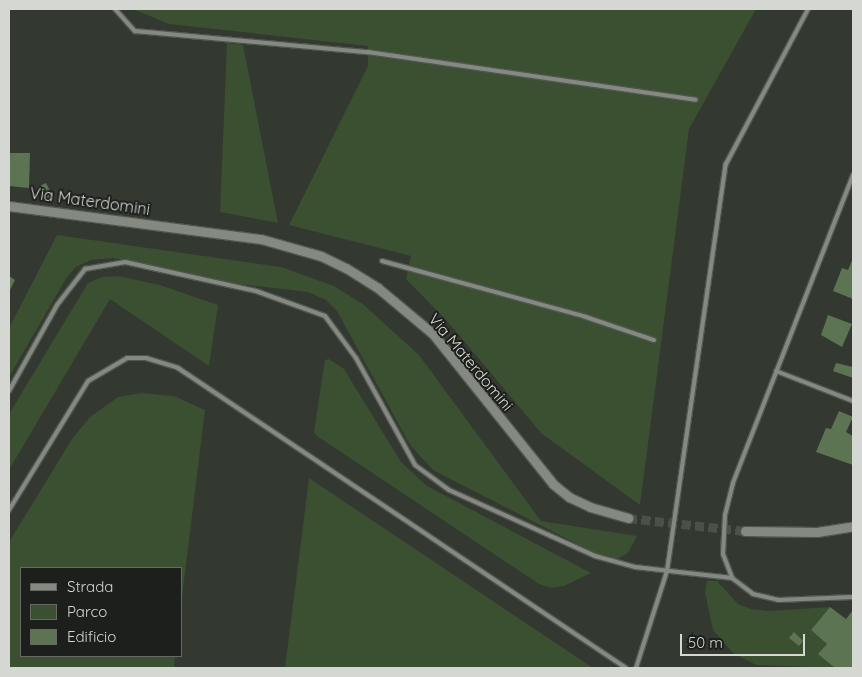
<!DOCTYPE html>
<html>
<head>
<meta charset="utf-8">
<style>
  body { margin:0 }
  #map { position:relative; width:862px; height:677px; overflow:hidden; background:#333831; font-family:Quicksand,sans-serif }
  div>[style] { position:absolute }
  .green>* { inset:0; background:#3b4f31 }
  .building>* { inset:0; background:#5d7452 }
  .tertiary-tunnel>* { height:9px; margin-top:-4.5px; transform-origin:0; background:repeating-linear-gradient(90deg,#4b5049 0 9px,transparent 0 13.5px) }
  .roads { filter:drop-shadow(1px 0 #525650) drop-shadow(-1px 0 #525650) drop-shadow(0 1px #525650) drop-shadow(0 -1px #525650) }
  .service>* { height:4px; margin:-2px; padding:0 2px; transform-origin:2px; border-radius:2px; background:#848a82 }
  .tertiary>* { height:9px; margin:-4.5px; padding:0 4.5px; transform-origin:4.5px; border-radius:4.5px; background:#848a82 }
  span { translate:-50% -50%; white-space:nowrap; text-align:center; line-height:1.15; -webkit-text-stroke:4px #1c1f1b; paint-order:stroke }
  .street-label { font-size:16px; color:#d4d7d2 }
  .frame { position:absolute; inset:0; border:10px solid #d4d7d2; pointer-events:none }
  .legend { position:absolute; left:20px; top:567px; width:162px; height:90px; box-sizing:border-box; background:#1c1f1b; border:1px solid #666964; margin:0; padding:6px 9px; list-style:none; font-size:15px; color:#d4d7d2 }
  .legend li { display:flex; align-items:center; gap:10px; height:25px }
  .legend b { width:25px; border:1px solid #666964 }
  .scale { position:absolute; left:680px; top:634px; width:125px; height:22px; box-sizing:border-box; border:2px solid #d4d7d2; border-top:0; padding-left:6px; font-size:15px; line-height:18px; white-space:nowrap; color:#d4d7d2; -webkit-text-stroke:4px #1c1f1b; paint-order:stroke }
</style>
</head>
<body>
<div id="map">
  <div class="green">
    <div style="clip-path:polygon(133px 9px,756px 9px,689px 129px,640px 505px,541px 433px,447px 321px,406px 279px,411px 256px,289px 225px,368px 66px,368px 46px,169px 24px)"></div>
    <div style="clip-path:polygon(227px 43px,243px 45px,278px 223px,220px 212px)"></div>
    <div style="clip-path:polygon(57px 235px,281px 267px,334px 286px,364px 305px,419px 355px,541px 521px,637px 536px,628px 553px,612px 562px,433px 470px,410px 445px,337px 311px,326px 300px,308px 292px,223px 282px,113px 258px,91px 260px,76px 267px,67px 277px,9px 377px,9px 328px)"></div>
    <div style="clip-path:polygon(118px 276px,160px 285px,218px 305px,209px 366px,110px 299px,9px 470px,9px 414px,88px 283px,102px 277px)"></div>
    <div style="clip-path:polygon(329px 359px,344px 369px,401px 462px,427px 486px,591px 573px,564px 586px,552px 588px,539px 584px,317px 436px,314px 432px,325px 360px)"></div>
    <div style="clip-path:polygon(141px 393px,174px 396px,205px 410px,181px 605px,181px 568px,21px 568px,21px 656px,175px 656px,174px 668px,9px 668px,9px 542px,72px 439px,89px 418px,118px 397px)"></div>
    <div style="clip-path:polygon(309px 478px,593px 668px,285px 668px)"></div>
    <div style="clip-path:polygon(707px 581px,717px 581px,738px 604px,751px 609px,768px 611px,830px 607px,811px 630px,827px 644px,819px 654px,835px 668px,756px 665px,733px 653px,713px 630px,705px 592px)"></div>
  </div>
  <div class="building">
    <div style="clip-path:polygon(9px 153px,30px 153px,29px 188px,9px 186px)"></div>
    <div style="clip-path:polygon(46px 183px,53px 197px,44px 200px,38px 187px)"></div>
    <div style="clip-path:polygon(853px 258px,853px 299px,833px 291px,842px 268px,848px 270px)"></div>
    <div style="clip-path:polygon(9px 276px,15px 280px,9px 292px)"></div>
    <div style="clip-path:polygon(828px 315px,852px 324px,842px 347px,821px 335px)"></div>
    <div style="clip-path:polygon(836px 363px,853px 367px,853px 378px,833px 371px)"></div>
    <div style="clip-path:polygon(839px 411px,853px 417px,846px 432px,853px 436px,853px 465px,816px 452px,826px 428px,831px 429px)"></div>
    <div style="clip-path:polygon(830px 607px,846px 619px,853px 610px,853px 668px,835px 668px,818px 654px,827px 644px,811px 630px)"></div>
    <div style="clip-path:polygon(794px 632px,803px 641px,799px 646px,789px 638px)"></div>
  </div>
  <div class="tertiary-tunnel">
    <div style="left:628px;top:518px;width:118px;rotate:6.3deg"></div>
  </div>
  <div class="roads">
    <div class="service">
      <div style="left:115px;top:9px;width:30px;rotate:48deg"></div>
      <div style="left:135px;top:31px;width:234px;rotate:5.2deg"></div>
      <div style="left:368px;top:52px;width:331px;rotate:8.3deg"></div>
      <div style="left:853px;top:175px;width:331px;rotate:111.3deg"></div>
      <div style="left:733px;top:483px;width:34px;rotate:104deg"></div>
      <div style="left:725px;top:516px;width:38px;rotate:93deg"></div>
      <div style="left:723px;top:554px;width:26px;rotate:69deg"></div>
      <div style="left:732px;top:578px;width:26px;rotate:37deg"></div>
      <div style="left:753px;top:594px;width:26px;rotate:13deg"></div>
      <div style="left:778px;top:600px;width:75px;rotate:-2.3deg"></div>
      <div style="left:382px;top:261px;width:208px;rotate:15.3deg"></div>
      <div style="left:583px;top:316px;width:75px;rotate:18.7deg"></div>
      <div style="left:776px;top:371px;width:83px;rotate:21.3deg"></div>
      <div style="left:9px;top:391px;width:98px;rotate:-60.8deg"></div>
      <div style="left:57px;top:305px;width:46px;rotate:-52.1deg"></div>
      <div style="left:85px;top:269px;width:41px;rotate:-9.9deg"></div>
      <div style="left:125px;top:262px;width:134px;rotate:12.5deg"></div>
      <div style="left:256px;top:291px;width:73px;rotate:19.9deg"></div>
      <div style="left:325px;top:316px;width:52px;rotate:53.6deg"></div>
      <div style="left:356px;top:358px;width:122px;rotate:61.1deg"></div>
      <div style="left:415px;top:465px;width:42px;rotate:36.3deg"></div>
      <div style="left:449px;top:490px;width:160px;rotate:24.3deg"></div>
      <div style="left:595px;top:556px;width:41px;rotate:15.4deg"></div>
      <div style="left:635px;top:567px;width:98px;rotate:6.5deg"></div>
      <div style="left:9px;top:510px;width:151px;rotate:-58.5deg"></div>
      <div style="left:88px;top:381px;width:45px;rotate:-30.5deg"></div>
      <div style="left:127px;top:358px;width:19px"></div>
      <div style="left:146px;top:358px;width:34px;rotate:17deg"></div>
      <div style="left:178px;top:368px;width:539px;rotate:33.81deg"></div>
      <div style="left:636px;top:668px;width:102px;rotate:-72.3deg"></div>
      <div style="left:667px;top:571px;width:411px;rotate:-81.8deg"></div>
      <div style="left:726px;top:164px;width:175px;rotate:-62.1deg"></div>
    </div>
    <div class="tertiary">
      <div style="left:9px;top:206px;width:254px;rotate:7.5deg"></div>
      <div style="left:261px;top:239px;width:62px;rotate:15.8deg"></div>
      <div style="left:321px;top:256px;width:28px;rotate:26deg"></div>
      <div style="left:346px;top:268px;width:38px;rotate:32deg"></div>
      <div style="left:378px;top:288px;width:72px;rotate:39.9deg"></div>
      <div style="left:433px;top:334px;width:192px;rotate:51.3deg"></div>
      <div style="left:553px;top:484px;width:21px;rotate:39deg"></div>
      <div style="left:569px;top:497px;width:23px;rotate:25deg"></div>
      <div style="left:590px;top:507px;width:40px;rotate:16deg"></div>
      <div style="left:745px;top:531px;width:72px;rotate:0.8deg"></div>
      <div style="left:817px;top:532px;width:36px;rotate:-9deg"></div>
    </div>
  </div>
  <div class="street-label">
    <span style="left:90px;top:201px;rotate:8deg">Via Materdomini</span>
    <span style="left:471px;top:362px;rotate:50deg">Via Materdomini</span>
  </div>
  <div class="frame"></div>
  <ul class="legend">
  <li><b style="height:6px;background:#848a82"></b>Strada</li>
  <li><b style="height:14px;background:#3b4f31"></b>Parco</li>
  <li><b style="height:14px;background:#5d7452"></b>Edificio</li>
  </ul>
  <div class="scale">50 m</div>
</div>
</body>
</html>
